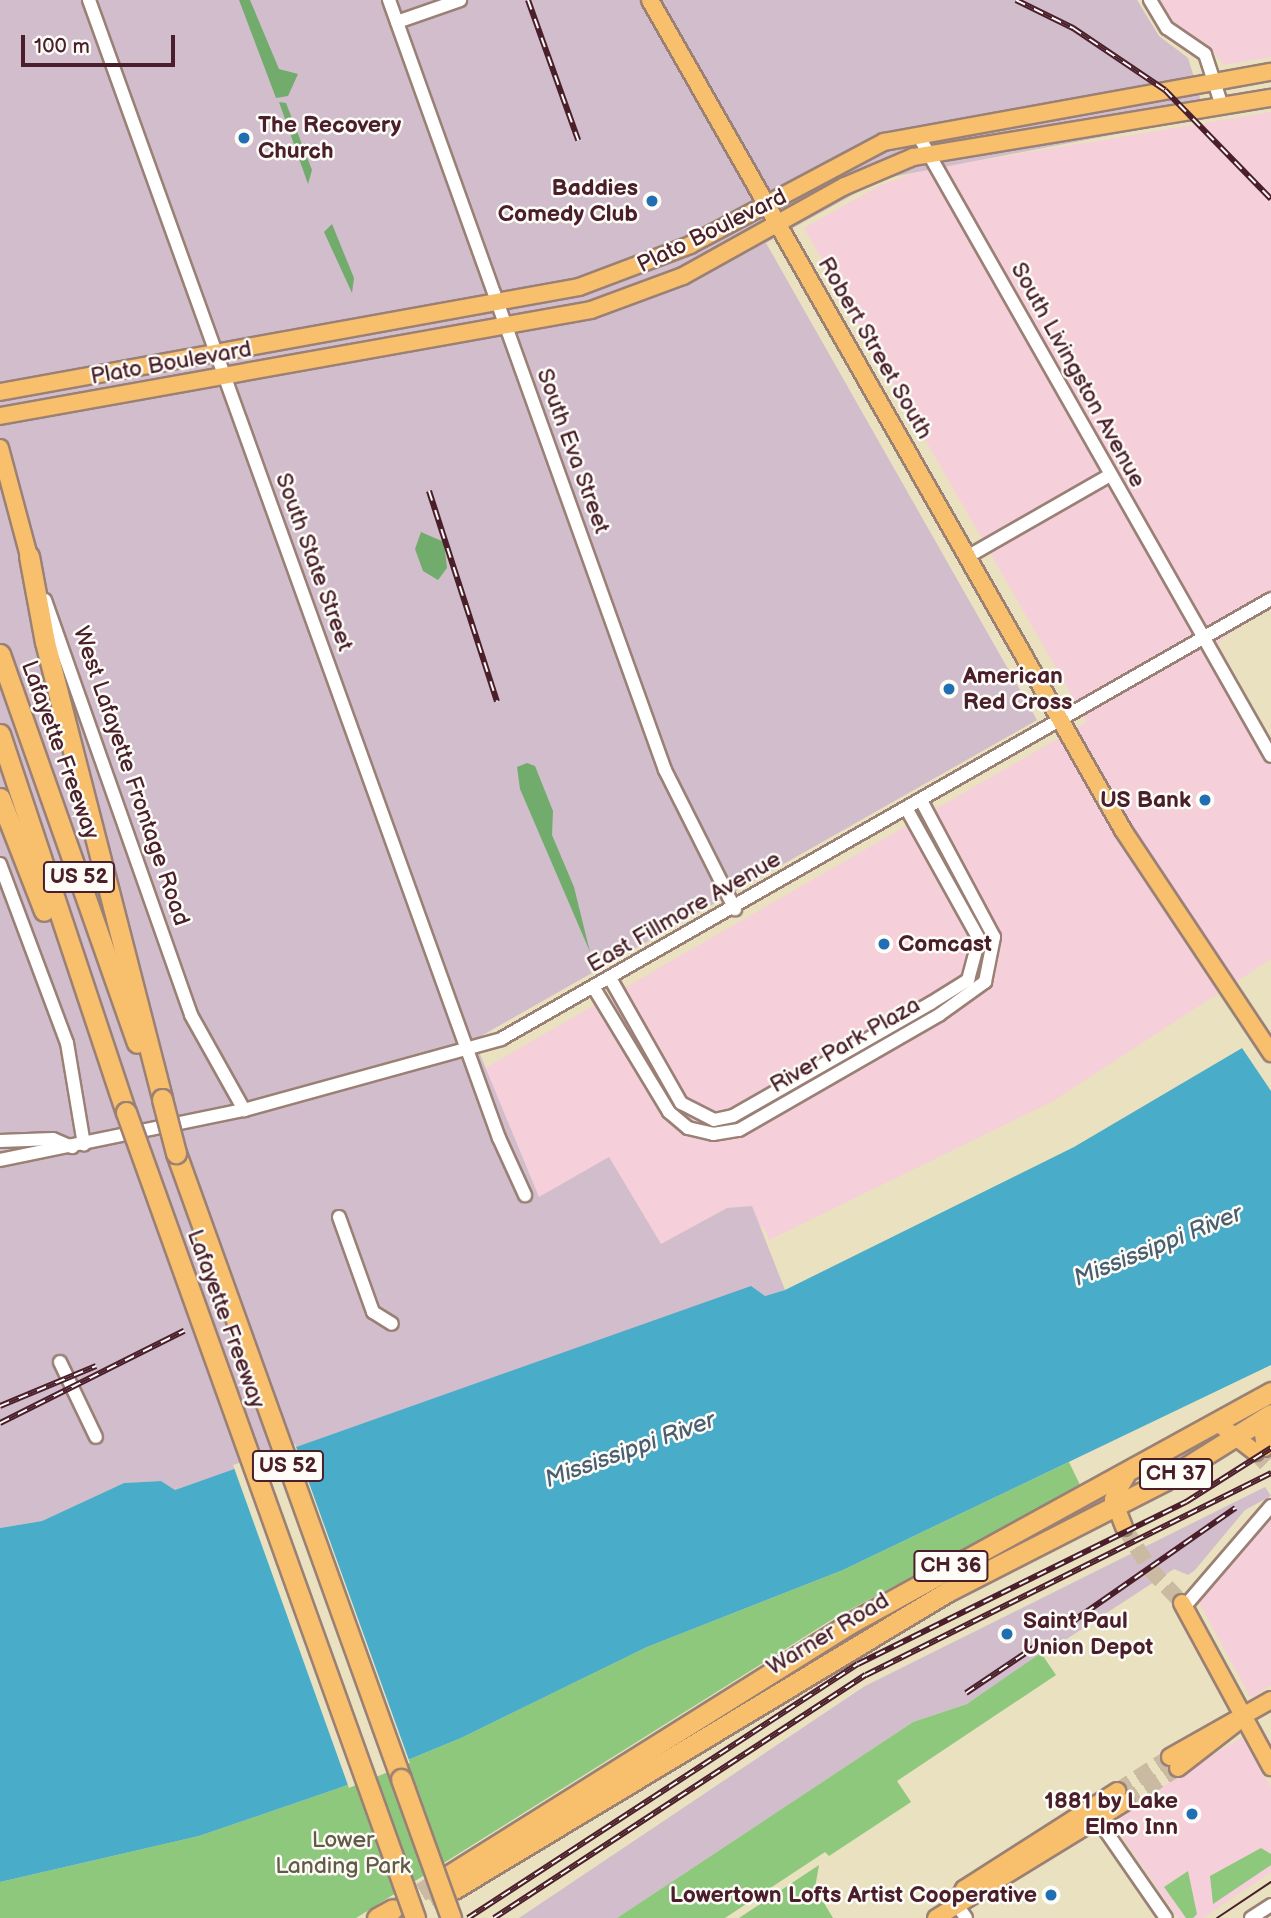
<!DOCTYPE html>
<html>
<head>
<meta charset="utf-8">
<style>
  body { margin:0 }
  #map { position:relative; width:1271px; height:1918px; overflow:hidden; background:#e9e1bf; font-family:"Balsamiq Sans",sans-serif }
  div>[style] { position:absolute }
  .built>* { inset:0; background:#f5cfd9 }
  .industrial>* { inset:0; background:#d1bdcb }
  .green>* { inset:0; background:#8ec87c }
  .forest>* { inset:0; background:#72ac6c }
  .water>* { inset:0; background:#49acc9 }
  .pier>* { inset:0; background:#e9e1bf }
  .major-tunnel>* { height:16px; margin-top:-8px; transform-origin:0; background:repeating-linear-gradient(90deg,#c9baa1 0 16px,transparent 0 24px) }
  .highway-tunnel>* { height:19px; margin-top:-9.5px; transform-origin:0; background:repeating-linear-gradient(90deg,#c9baa1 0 19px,transparent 0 29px) }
  .roads { filter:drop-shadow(2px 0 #9a8075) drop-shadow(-2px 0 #9a8075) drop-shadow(0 2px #9a8075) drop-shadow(0 -2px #9a8075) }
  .minor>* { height:12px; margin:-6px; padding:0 6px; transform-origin:6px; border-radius:6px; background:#fff }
  .major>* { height:16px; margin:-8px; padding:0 8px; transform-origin:8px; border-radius:8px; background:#f8bf6c }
  .highway>* { height:19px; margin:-9.5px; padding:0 9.5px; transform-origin:9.5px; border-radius:9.5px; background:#f8bf6c }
  .tram>* { height:2px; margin:-1px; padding:0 1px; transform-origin:1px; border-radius:1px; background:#4a1f2b }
  .rail>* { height:6px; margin-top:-3px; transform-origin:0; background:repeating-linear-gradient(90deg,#fdfcf7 0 10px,#4a1f2b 0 20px); box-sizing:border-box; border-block:2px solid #4a1f2b }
  .bridges { filter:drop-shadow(2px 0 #9a8075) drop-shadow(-2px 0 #9a8075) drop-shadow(0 2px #9a8075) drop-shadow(0 -2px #9a8075) }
  .highway-bridge>* { height:19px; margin:-9.5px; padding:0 9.5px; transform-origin:9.5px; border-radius:9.5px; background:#f8bf6c }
  .dots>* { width:19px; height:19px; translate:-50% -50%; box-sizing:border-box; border:4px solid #fdfcf7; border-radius:50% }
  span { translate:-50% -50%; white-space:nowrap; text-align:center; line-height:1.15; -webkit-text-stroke:5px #fdfcf7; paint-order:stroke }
  .shield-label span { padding:2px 5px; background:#fdfcf7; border:2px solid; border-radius:5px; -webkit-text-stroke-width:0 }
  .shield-label { font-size:21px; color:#4a1f2b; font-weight:700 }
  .poi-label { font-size:23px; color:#4a1f2b; font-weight:700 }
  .left { translate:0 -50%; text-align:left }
  .right { translate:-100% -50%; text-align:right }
  .street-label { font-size:23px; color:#4a1f2b }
  .park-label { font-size:23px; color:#625a47 }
  .water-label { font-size:24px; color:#4a5e72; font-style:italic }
  .scale { position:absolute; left:21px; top:35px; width:154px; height:32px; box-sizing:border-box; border:4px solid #4a1f2b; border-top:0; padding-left:9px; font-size:21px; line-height:24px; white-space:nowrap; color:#4a1f2b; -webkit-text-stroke:5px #fdfcf7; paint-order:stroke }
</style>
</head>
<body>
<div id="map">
  <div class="built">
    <div style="clip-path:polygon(1160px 0,1271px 0,1271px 57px,1224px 65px,1205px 42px,1175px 26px)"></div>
    <div style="clip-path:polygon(1271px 112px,1271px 606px,1218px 642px,1271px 750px,1271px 959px,1053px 1101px,769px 1240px,765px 1229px,727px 1208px,661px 1245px,545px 1194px,539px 1197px,485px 1068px,1087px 722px,804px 228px,879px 186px,923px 170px)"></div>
    <div style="clip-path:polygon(1271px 1512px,1271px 1685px,1251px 1698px,1197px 1599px)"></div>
    <div style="clip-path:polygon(1242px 1737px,1271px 1787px,1271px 1872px,1203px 1918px,1178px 1918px,1113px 1824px,1114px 1817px)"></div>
  </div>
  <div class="industrial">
    <div style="clip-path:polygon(0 0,1137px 0,1159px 36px,1188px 58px,1206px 117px,881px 179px,766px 243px,1037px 720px,474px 1040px,539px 1197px,609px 1157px,661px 1244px,727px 1208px,752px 1206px,785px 1290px,765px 1296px,751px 1287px,175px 1490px,161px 1481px,124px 1483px,42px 1521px,0 1528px)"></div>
    <div style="clip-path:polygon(1265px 1487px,1271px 1496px,1245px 1510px,1195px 1570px,1188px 1575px,1174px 1569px,967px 1704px,913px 1722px,617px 1918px,519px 1918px,865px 1686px)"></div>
  </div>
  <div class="green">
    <div style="clip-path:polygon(1069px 1462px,1081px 1487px,836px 1617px,356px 1918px,0 1918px,0 1882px,199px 1836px,342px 1787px,461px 1738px,647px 1647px,843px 1570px)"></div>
    <div style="clip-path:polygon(1041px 1653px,1056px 1675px,897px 1781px,911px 1802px,829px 1856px,825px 1852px,725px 1918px,617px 1918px,913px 1722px,967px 1704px)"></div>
    <div style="clip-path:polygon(1261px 1848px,1271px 1854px,1271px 1865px,1213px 1904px,1210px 1876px)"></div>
    <div style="clip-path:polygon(819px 1865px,815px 1888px,833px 1918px,739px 1918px)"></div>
    <div style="clip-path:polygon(1188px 1871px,1197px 1914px,1193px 1918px,1186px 1918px,1164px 1887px)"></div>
  </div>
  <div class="forest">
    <div style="clip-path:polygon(239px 0,250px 0,279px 69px,298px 74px,288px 96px,276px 98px)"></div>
    <div style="clip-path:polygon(279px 102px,286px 103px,312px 170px,308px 184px)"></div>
    <div style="clip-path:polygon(332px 224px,354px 278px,352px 293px,324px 232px)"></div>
    <div style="clip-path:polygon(421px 532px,444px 542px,447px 568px,438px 580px,423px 571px,415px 549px)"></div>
    <div style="clip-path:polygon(527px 763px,535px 766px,553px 811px,552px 835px,574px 887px,590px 952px,520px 789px,517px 767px)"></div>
  </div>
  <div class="water">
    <div style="clip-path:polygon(1271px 1031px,1271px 1365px,843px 1570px,647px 1647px,461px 1738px,342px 1787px,199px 1836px,0 1882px,0 1528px,42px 1521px,124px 1483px,161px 1481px,175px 1490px,751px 1286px,765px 1296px,785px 1290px,1074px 1147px)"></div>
  </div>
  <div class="pier">
    <div style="clip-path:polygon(1271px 1027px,1271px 1091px,1240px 1045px)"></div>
    <div style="clip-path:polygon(295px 1444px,410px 1763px,349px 1788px,233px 1465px)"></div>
  </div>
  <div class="major-tunnel">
    <div style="left:1255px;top:1452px;width:23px;rotate:47deg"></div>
    <div style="left:1124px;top:1527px;width:49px;rotate:58.2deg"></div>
    <div style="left:1150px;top:1569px;width:47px;rotate:46.7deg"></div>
    <div style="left:1117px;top:1791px;width:63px;rotate:-32.7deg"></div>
    <div style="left:1125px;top:1802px;width:63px;rotate:-32.7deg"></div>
  </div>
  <div class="highway-tunnel">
    <div style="left:396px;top:1907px;width:62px;rotate:-31.1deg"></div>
    <div style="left:407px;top:1918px;width:55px;rotate:-31.7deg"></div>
  </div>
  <div class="roads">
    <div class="minor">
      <div style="left:89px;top:0;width:1210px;rotate:70.19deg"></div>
      <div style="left:499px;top:1138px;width:63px;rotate:65.5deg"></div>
      <div style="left:389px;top:0;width:818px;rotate:70.28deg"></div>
      <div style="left:665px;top:770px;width:156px;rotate:63.3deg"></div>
      <div style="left:1150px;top:0;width:33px;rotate:59deg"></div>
      <div style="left:1167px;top:28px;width:46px;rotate:34.4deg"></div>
      <div style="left:1205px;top:54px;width:55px;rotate:71.9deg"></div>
      <div style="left:397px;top:22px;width:67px;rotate:-19.2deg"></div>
      <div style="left:918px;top:135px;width:714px;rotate:60.38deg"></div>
      <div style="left:967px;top:557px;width:165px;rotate:-29.8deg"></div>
      <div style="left:45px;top:600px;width:440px;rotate:70.6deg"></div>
      <div style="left:191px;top:1015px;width:109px;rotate:60.8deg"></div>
      <div style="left:0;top:864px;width:191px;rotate:69.5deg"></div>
      <div style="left:67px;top:1043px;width:103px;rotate:80.5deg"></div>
      <div style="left:610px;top:978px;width:144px;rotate:60.4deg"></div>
      <div style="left:681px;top:1103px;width:37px;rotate:27deg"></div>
      <div style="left:714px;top:1120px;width:19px;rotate:-12deg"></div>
      <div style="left:733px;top:1116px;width:228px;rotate:-29.7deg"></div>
      <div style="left:931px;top:1003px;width:44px;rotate:-31.9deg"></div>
      <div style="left:968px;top:980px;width:42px;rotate:-75deg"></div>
      <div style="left:979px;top:939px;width:150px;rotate:-119.1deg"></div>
      <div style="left:594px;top:988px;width:145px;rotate:58.8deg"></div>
      <div style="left:669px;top:1112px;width:25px;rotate:40deg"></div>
      <div style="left:688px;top:1128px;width:26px;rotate:13deg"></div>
      <div style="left:713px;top:1134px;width:26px;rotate:-9deg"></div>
      <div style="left:739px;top:1130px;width:231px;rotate:-29.9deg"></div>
      <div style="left:939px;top:1015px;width:57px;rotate:-35.7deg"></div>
      <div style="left:985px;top:982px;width:46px;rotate:-78.7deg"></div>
      <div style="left:994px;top:937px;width:155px;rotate:-118.1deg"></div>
      <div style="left:0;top:1141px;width:53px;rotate:-2.2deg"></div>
      <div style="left:53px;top:1139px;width:21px;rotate:23deg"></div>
      <div style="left:0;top:1160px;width:249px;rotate:-11.6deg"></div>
      <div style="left:244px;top:1110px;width:267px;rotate:-15.4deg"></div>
      <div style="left:501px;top:1039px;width:887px;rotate:-29.74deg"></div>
      <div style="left:339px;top:1217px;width:101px;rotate:70.3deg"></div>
      <div style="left:373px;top:1312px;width:22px;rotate:32deg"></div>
      <div style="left:60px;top:1362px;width:83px;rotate:64.4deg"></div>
      <div style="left:1185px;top:1606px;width:132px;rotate:-49.3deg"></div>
      <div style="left:1094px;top:1814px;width:126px;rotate:55.3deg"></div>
      <div style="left:956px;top:1904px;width:17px;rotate:54deg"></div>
      <div style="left:1251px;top:1918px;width:24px;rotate:-33deg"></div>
    </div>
    <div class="major">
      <div style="left:650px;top:0;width:955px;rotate:60.32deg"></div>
      <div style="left:1123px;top:830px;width:268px;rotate:56.4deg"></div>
      <div style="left:0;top:392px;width:588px;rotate:-10.28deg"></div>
      <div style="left:579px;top:287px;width:119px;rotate:-20.7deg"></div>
      <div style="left:690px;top:245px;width:220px;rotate:-28deg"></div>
      <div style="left:884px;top:142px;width:393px;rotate:-10.3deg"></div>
      <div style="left:0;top:416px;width:600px;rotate:-10.17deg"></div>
      <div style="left:591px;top:310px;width:98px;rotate:-20.3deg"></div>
      <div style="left:683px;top:276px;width:185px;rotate:-29.1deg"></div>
      <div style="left:845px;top:186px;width:74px;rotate:-23.1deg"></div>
      <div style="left:913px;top:157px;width:363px;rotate:-9.4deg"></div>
      <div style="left:0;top:448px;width:112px;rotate:75deg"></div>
      <div style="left:1219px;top:1424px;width:46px;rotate:37.9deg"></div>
      <div style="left:1265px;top:1448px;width:15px;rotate:-98deg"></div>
      <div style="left:1263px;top:1433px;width:19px;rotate:-65deg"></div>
      <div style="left:1124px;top:1527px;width:30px;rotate:-111deg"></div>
      <div style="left:1113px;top:1499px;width:26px;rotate:-59deg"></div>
      <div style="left:1182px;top:1603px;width:187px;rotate:61.5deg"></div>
      <div style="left:1170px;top:1757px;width:116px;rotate:-29.4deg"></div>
      <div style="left:1178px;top:1768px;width:85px;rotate:-37.8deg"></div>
      <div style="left:956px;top:1904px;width:17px;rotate:-62deg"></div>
      <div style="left:964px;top:1889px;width:182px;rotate:-32.6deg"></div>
      <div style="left:936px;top:1918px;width:222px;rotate:-31.5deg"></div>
    </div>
    <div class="highway">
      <div style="left:29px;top:556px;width:87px;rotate:79.5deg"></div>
      <div style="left:45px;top:642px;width:472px;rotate:75.6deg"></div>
      <div style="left:0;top:654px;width:412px;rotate:70.6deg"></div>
      <div style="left:0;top:734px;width:398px;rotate:71.6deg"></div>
      <div style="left:0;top:798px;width:121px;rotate:68.7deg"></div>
      <div style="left:176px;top:1153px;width:665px;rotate:70.23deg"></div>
      <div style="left:449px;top:1875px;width:472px;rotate:-32.1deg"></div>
      <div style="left:849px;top:1624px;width:482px;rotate:-28.8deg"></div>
      <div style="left:454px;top:1889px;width:576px;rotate:-31.07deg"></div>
      <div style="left:947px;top:1592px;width:244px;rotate:-27.1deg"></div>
      <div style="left:1164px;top:1481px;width:126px;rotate:-32.1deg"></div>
      <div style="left:377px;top:1918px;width:18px;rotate:-29deg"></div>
    </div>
  </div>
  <div class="tram">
    <div style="left:1217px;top:1918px;width:65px;rotate:-33.7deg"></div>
  </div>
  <div class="rail">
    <div style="left:528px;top:0;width:149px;rotate:70.3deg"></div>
    <div style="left:1016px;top:0;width:64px;rotate:26.2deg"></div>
    <div style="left:1073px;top:28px;width:111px;rotate:34deg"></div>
    <div style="left:1165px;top:90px;width:152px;rotate:45.8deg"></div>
    <div style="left:429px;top:491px;width:221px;rotate:72.1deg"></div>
    <div style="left:0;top:1406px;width:104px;rotate:-22.6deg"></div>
    <div style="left:0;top:1423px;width:206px;rotate:-26.6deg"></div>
    <div style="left:1069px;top:1624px;width:203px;rotate:-34.9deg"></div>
    <div style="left:966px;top:1693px;width:84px;rotate:-33.9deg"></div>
    <div style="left:468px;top:1918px;width:465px;rotate:-33.1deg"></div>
    <div style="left:858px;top:1664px;width:366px;rotate:-26.3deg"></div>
    <div style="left:1186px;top:1502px;width:101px;rotate:-32.4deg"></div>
    <div style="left:494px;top:1918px;width:444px;rotate:-33.2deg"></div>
    <div style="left:866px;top:1675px;width:453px;rotate:-26.5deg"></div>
  </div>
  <div class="bridges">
    <div class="highway-bridge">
      <div style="left:162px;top:1099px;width:56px;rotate:75.5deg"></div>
      <div style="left:126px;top:1112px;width:856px;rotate:70.27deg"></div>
      <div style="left:401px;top:1779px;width:148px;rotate:70.2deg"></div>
    </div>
  </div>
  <div class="dots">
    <div style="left:244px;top:138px;background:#1f6fb2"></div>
    <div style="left:652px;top:201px;background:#1f6fb2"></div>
    <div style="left:949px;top:689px;background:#1f6fb2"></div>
    <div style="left:1205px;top:800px;background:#1f6fb2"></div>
    <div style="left:884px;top:944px;background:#1f6fb2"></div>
    <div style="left:1007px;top:1634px;background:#1f6fb2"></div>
    <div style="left:1192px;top:1814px;background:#1f6fb2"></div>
    <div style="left:1051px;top:1895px;background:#1f6fb2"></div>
  </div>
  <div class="shield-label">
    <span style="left:79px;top:877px">US 52</span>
    <span style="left:288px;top:1466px">US 52</span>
    <span style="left:1176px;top:1474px">CH 37</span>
    <span style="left:951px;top:1566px">CH 36</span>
  </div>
  <div class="poi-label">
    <span class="left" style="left:258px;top:138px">The Recovery<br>Church</span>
    <span class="right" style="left:638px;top:201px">Baddies<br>Comedy Club</span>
    <span class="left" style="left:963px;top:689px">American<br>Red Cross</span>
    <span class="right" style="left:1191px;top:800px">US Bank</span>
    <span class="left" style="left:898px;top:944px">Comcast</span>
    <span class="left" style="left:1023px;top:1634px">Saint Paul<br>Union Depot</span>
    <span class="right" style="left:1178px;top:1814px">1881 by Lake<br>Elmo Inn</span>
    <span class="right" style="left:1037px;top:1895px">Lowertown Lofts Artist Cooperative</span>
  </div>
  <div class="street-label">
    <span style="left:712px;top:231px;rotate:-26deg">Plato Boulevard</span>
    <span style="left:875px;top:348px;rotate:60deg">Robert Street South</span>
    <span style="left:171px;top:363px;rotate:-10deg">Plato Boulevard</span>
    <span style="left:1078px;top:375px;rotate:61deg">South Livingston Avenue</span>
    <span style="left:573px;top:451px;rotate:70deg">South Eva Street</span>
    <span style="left:314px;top:562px;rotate:70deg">South State Street</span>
    <span style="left:60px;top:750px;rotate:70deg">Lafayette Freeway</span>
    <span style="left:131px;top:776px;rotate:71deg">West Lafayette Frontage Road</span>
    <span style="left:684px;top:912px;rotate:-30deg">East Fillmore Avenue</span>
    <span style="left:845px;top:1045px;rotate:-30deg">River Park Plaza</span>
    <span style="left:226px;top:1319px;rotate:70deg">Lafayette Freeway</span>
    <span style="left:828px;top:1634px;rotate:-31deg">Warner Road</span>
  </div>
  <div class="park-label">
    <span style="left:343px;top:1853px">Lower<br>Landing Park</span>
  </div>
  <div class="water-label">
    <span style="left:1158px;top:1246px;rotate:-22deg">Mississippi River</span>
    <span style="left:630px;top:1450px;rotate:-20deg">Mississippi River</span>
  </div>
  <div class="scale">100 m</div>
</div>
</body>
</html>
